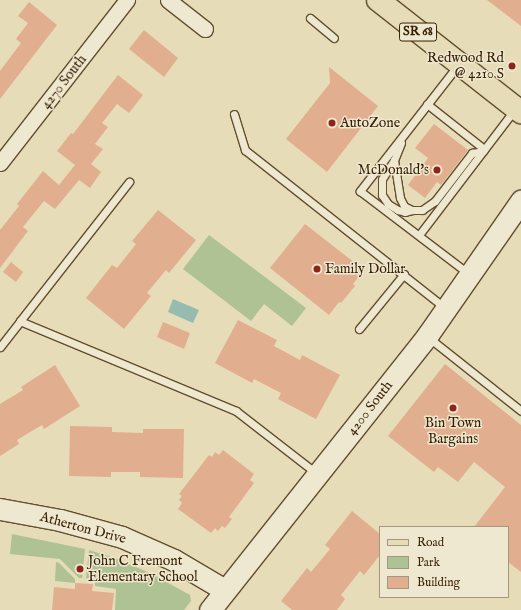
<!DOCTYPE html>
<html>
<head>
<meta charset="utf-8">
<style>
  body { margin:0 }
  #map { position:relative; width:521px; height:610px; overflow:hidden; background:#e6dcb8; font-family:"IM FELL English",serif }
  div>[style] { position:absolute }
  .green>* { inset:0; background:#aec294 }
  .water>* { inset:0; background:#96bcb0 }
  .building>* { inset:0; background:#e1af8f }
  .roads { filter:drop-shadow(1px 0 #634e2e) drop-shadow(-1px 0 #634e2e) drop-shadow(0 1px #634e2e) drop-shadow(0 -1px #634e2e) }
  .lane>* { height:7px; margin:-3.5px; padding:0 3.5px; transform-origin:3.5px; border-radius:3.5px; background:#efe8d1 }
  .street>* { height:15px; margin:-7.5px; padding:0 7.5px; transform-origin:7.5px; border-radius:7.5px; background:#efe8d1 }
  .secondary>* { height:21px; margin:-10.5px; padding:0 10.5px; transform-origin:10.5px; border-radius:10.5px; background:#efe8d1 }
  .primary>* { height:22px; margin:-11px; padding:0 11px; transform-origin:11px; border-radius:11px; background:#e6dcb8 }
  .dots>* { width:11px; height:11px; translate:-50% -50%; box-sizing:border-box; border:2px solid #efe8d1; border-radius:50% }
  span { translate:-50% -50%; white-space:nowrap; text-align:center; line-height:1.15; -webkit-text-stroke:3px #efe8d1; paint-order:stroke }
  .shield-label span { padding:1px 3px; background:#efe8d1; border:1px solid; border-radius:3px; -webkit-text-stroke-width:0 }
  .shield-label { font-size:13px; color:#371e00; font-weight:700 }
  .poi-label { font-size:14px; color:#371e00 }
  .right { translate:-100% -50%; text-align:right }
  .left { translate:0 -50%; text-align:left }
  .street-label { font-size:14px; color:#371e00 }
  .legend { position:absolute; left:379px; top:526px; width:130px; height:72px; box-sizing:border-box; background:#efe8d1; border:1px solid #a5977d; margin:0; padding:5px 7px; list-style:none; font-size:12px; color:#371e00 }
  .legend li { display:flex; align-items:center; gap:8px; height:20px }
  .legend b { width:20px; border:1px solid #a5977d }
</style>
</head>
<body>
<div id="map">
  <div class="green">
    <div style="clip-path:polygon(209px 235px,306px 308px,292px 326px,264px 304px,251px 321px,183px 269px)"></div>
    <div style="clip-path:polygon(12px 534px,85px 549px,82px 578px,79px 578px,60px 559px,10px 554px)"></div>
    <div style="clip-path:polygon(89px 550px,117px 559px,150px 573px,190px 595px,191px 601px,184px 610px,115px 610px,116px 589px,95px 586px,95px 580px,86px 578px)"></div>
    <div style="clip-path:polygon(56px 562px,59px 563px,75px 579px,75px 583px,55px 581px)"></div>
  </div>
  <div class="water">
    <div style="clip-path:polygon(173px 299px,199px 310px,193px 323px,168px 312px)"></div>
  </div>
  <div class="building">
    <div style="clip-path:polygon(487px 0,521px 0,521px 26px)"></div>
    <div style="clip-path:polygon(29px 2px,57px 25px,0 99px,0 71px,21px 43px,16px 39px,28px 23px,18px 16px)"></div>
    <div style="clip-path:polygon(144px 30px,178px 58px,164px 77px,129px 49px)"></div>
    <div style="clip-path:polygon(329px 67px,378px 106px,327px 172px,286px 139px,330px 83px)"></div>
    <div style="clip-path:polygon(118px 75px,143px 95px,129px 113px,117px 104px,102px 123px,108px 127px,95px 144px,103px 149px,91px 164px,101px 172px,90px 188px,79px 180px,55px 209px,44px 201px,23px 227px,28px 231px,0 268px,0 230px,19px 206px,17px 204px,43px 171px,59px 185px,75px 165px,57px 151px,71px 133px,73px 134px)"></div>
    <div style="clip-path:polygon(434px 124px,468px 150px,441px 185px,437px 182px,425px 198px,408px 185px,428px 158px,415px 148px)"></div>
    <div style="clip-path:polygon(158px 210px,196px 240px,169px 273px,166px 270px,147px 293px,151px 296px,124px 329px,86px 298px,112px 265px,117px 268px,136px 244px,132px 241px)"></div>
    <div style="clip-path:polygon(305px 224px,364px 270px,353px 284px,355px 286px,341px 303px,339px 302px,329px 315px,270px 268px)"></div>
    <div style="clip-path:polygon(11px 262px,23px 272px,16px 282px,3px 272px)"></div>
    <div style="clip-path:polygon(238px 320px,277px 340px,274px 346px,300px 360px,302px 355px,340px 375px,316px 419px,278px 399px,281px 393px,254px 379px,252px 383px,215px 363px)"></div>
    <div style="clip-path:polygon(163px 322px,190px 333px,184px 349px,157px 337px)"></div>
    <div style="clip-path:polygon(445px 364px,521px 425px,521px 572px,508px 562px,508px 527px,474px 527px,505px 487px,474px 462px,458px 482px,438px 467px,434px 472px,388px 436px)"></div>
    <div style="clip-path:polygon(55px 365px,80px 406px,44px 429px,42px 425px,17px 440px,19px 444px,0 456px,0 404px,23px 390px,21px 387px)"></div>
    <div style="clip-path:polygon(70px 426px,112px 427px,112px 432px,143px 433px,143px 429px,184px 429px,183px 478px,140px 477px,140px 472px,111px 472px,111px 477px,69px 476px)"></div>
    <div style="clip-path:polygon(223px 450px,254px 474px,250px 480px,254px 483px,229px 517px,232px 519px,225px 528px,222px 526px,218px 531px,215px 528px,211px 533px,178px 509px,182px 503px,179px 500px,182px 496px,179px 494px,209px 455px,212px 457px,215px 452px,219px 455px)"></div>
    <div style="clip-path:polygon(352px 511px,380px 534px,380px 555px,364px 575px,360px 571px,341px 595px,345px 599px,337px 610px,292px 610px,281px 601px,307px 568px,311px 572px,330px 549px,325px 545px)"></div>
    <div style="clip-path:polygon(75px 583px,93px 584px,92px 591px,114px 593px,112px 610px,52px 610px,54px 587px,75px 589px)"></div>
  </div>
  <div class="roads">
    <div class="lane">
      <div style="left:310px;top:18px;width:31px;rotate:40deg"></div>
      <div style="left:458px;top:65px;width:160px;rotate:127.9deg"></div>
      <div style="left:360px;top:191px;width:137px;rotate:37.3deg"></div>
      <div style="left:427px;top:104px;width:73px;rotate:38.3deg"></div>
      <div style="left:234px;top:114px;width:38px;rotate:73deg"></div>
      <div style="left:245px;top:150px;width:255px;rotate:38.3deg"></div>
      <div style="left:401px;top:143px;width:18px;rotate:112deg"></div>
      <div style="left:394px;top:160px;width:38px;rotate:81deg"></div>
      <div style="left:400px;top:198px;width:9px;rotate:63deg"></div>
      <div style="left:404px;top:206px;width:9px;rotate:27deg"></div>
      <div style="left:412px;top:210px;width:10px"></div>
      <div style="left:422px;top:210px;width:16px;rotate:-35deg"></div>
      <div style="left:435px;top:201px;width:61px;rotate:-52.4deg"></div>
      <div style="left:472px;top:153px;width:11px;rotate:-10deg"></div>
      <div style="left:394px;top:160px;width:22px;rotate:122deg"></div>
      <div style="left:382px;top:179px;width:16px;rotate:90deg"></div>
      <div style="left:382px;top:195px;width:11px;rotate:56deg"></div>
      <div style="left:388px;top:204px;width:12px;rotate:31deg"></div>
      <div style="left:398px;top:210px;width:7px;rotate:16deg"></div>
      <div style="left:405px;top:212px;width:7px;rotate:-16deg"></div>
      <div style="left:419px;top:235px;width:158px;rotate:-52.7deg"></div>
      <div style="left:20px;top:321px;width:177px;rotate:-51.9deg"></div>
      <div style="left:359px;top:329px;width:71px;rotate:-50.7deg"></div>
      <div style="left:429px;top:338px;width:117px;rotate:38.4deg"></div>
      <div style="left:0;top:347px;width:33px;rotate:-52deg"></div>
      <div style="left:20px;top:321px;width:234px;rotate:22.6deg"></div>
      <div style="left:236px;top:411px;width:101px;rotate:37.8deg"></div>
    </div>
    <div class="street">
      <div style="left:168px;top:0;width:47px;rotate:38.1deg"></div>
      <div style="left:0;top:163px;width:207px;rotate:-52.1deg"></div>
    </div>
    <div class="secondary">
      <div style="left:0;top:509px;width:61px;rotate:10.4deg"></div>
      <div style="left:60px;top:520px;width:64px;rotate:15.3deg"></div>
      <div style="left:122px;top:537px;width:57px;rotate:23.9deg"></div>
      <div style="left:174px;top:560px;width:59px;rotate:30.5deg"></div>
      <div style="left:210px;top:610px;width:350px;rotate:-51.6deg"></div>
      <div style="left:427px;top:336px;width:165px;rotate:-55.2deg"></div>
    </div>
    <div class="primary">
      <div style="left:378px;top:0;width:182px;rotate:38.1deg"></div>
    </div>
  </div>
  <div class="dots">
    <div style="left:512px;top:66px;background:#8f2418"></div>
    <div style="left:332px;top:123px;background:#8f2418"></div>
    <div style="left:437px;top:170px;background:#8f2418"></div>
    <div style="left:317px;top:269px;background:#8f2418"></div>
    <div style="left:453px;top:408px;background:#8f2418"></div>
    <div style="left:80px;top:569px;background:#8f2418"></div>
  </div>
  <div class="shield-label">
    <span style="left:418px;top:32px">SR 68</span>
  </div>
  <div class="poi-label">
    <span class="right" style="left:504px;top:66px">Redwood Rd<br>@ 4210 S</span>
    <span class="left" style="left:340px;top:123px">AutoZone</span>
    <span class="right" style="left:429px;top:170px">McDonald's</span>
    <span class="left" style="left:325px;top:269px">Family Dollar</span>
    <span style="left:453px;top:431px">Bin Town<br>Bargains</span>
    <span class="left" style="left:88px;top:569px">John C Fremont<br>Elementary School</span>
  </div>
  <div class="street-label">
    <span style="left:64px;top:82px;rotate:-52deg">4270 South</span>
    <span style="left:370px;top:408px;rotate:-52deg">4200 South</span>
    <span style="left:83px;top:528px;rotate:15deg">Atherton Drive</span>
  </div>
  <ul class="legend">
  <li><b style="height:5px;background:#e6dcb8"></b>Road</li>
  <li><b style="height:11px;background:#aec294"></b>Park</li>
  <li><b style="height:11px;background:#e1af8f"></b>Building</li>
  </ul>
</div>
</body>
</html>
